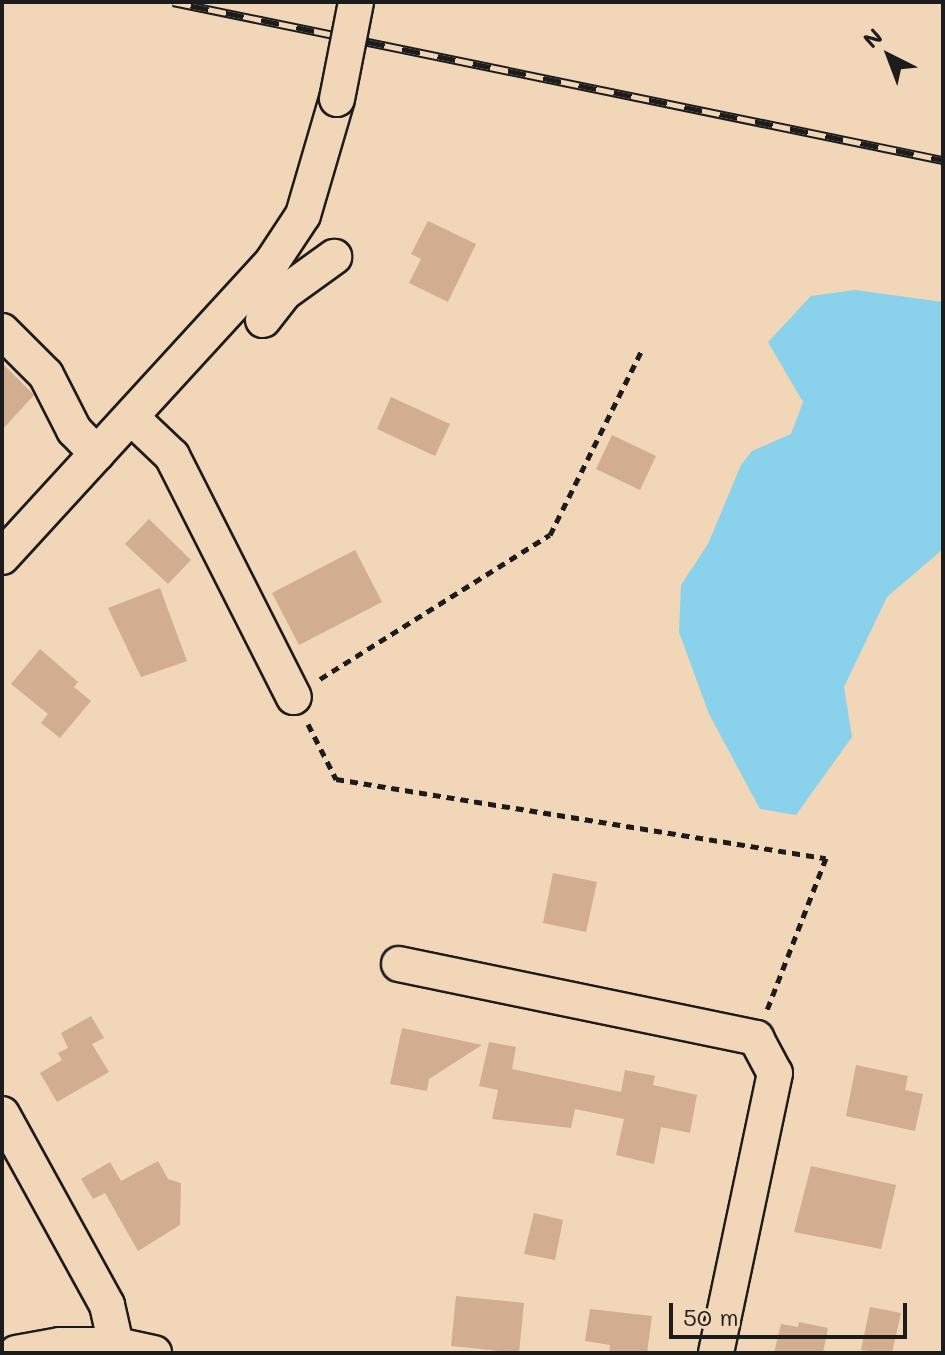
<!DOCTYPE html>
<html>
<head>
<meta charset="utf-8">
<style>
  body { margin:0 }
  #map { position:relative; width:945px; height:1355px; overflow:hidden; background:#f1d6b8; font-family:Mali,sans-serif }
  div>[style] { position:absolute }
  .water>* { inset:0; background:#8ad1eb }
  .building>* { inset:0; background:#d2ad90 }
  .path>* { height:5px; margin-top:-2.5px; transform-origin:0; background:repeating-linear-gradient(90deg,#1c1c1c 0 8px,transparent 0 14px) }
  .roads { filter:drop-shadow(2px 0 #1c1c1c) drop-shadow(-2px 0 #1c1c1c) drop-shadow(0 2px #1c1c1c) drop-shadow(0 -2px #1c1c1c) }
  .minor>* { height:34px; margin:-17px; padding:0 17px; transform-origin:17px; border-radius:17px; background:#f1d6b8 }
  .rail>* { height:9px; margin-top:-4.5px; transform-origin:0; background:repeating-linear-gradient(90deg,#f1d6b8 0 18px,#1c1c1c 0 36px); box-sizing:border-box; border-block:2px solid #1c1c1c }
  .bridges { filter:drop-shadow(2px 0 #1c1c1c) drop-shadow(-2px 0 #1c1c1c) drop-shadow(0 2px #1c1c1c) drop-shadow(0 -2px #1c1c1c) }
  .minor-bridge>* { height:34px; margin:-17px; padding:0 17px; transform-origin:17px; border-radius:17px; background:#f1d6b8 }
  span { translate:-50% -50%; white-space:nowrap; text-align:center; line-height:1.15; -webkit-text-stroke:7px #f1d6b8; paint-order:stroke }
  .frame { position:absolute; inset:0; border:4px solid #1c1c1c; pointer-events:none }
  .north { position:absolute; left:849px; top:16px; width:80px; height:80px; -webkit-text-stroke:6px #f1d6b8; paint-order:stroke; rotate:318deg; font-size:22px; font-weight:700; line-height:32px; text-align:center; color:#1c1c1c }
  .north::after { content:''; display:block; margin:auto; width:28px; height:36px; background:#1c1c1c; clip-path:polygon(50% 0,100% 100%,50% 72%,0 100%) }
  .scale { position:absolute; left:669px; top:1303px; width:238px; height:36px; box-sizing:border-box; border:4px solid #1c1c1c; border-top:0; padding-left:10px; font-size:24px; line-height:28px; white-space:nowrap; color:#1c1c1c; -webkit-text-stroke:6px #f1d6b8; paint-order:stroke }
</style>
</head>
<body>
<div id="map">
  <div class="water">
    <div style="clip-path:polygon(855px 290px,943px 302px,943px 549px,887px 597px,844px 687px,852px 737px,796px 815px,760px 809px,709px 714px,679px 632px,681px 585px,708px 544px,741px 465px,752px 451px,791px 434px,803px 402px,768px 342px,811px 296px)"></div>
  </div>
  <div class="building">
    <div style="clip-path:polygon(428px 221px,476px 244px,448px 302px,409px 283px,421px 259px,411px 254px)"></div>
    <div style="clip-path:polygon(2px 363px,34px 395px,2px 430px)"></div>
    <div style="clip-path:polygon(391px 397px,450px 424px,435px 456px,377px 429px)"></div>
    <div style="clip-path:polygon(612px 435px,656px 456px,640px 490px,596px 469px)"></div>
    <div style="clip-path:polygon(149px 519px,191px 560px,168px 584px,125px 544px)"></div>
    <div style="clip-path:polygon(355px 550px,382px 602px,299px 645px,272px 593px)"></div>
    <div style="clip-path:polygon(160px 588px,187px 661px,141px 677px,108px 608px)"></div>
    <div style="clip-path:polygon(40px 649px,78px 682px,74px 687px,91px 701px,60px 738px,41px 723px,48px 714px,11px 684px)"></div>
    <div style="clip-path:polygon(553px 873px,597px 882px,586px 932px,543px 923px)"></div>
    <div style="clip-path:polygon(91px 1016px,104px 1038px,92px 1044px,109px 1072px,57px 1102px,40px 1073px,62px 1060px,58px 1053px,68px 1048px,61px 1033px)"></div>
    <div style="clip-path:polygon(402px 1028px,426px 1033px,482px 1045px,429px 1079px,427px 1091px,390px 1084px)"></div>
    <div style="clip-path:polygon(489px 1042px,516px 1047px,512px 1069px,621px 1092px,625px 1070px,655px 1076px,653px 1085px,697px 1095px,690px 1133px,661px 1127px,654px 1164px,616px 1155px,624px 1119px,575px 1109px,571px 1128px,492px 1119px,498px 1090px,479px 1086px)"></div>
    <div style="clip-path:polygon(856px 1065px,908px 1076px,905px 1090px,923px 1094px,915px 1131px,846px 1116px)"></div>
    <div style="clip-path:polygon(158px 1161px,168px 1179px,181px 1183px,180px 1225px,138px 1251px,105px 1193px,93px 1199px,81px 1179px,110px 1162px,121px 1181px)"></div>
    <div style="clip-path:polygon(811px 1166px,896px 1185px,881px 1249px,794px 1232px)"></div>
    <div style="clip-path:polygon(534px 1213px,563px 1220px,555px 1260px,524px 1254px)"></div>
    <div style="clip-path:polygon(456px 1296px,524px 1303px,519px 1353px,451px 1346px)"></div>
    <div style="clip-path:polygon(870px 1307px,901px 1313px,892px 1353px,861px 1350px)"></div>
    <div style="clip-path:polygon(590px 1309px,652px 1316px,647px 1353px,609px 1353px,610px 1345px,585px 1341px)"></div>
    <div style="clip-path:polygon(799px 1322px,828px 1328px,823px 1353px,774px 1353px,781px 1324px,798px 1327px)"></div>
  </div>
  <div class="path">
    <div style="left:320px;top:679px;width:271px;rotate:-32.1deg"></div>
    <div style="left:550px;top:535px;width:209px;rotate:-63.6deg"></div>
    <div style="left:308px;top:724px;width:62px;rotate:63deg"></div>
    <div style="left:336px;top:779px;width:496px;rotate:9.2deg"></div>
    <div style="left:826px;top:858px;width:163px;rotate:111.2deg"></div>
  </div>
  <div class="roads">
    <div class="minor">
      <div style="left:263px;top:320px;width:34px;rotate:-52deg"></div>
      <div style="left:284px;top:293px;width:62px;rotate:-35.8deg"></div>
      <div style="left:2px;top:331px;width:62px;rotate:45deg"></div>
      <div style="left:46px;top:375px;width:62px;rotate:63deg"></div>
      <div style="left:74px;top:430px;width:33px;rotate:46deg"></div>
      <div style="left:131px;top:417px;width:57px;rotate:43.6deg"></div>
      <div style="left:172px;top:456px;width:270px;rotate:63.2deg"></div>
      <div style="left:2px;top:557px;width:400px;rotate:-47.5deg"></div>
      <div style="left:272px;top:262px;width:56px;rotate:-56.6deg"></div>
      <div style="left:303px;top:215px;width:121px;rotate:-73.7deg"></div>
      <div style="left:399px;top:964px;width:365px;rotate:11.7deg"></div>
      <div style="left:756px;top:1038px;width:40px;rotate:62deg"></div>
      <div style="left:775px;top:1073px;width:286px;rotate:101.9deg"></div>
      <div style="left:2px;top:1114px;width:218px;rotate:61.2deg"></div>
      <div style="left:107px;top:1305px;width:41px;rotate:77.3deg"></div>
      <div style="left:16px;top:1353px;width:45px;rotate:-10.3deg"></div>
      <div style="left:60px;top:1345px;width:56px"></div>
      <div style="left:116px;top:1345px;width:39px;rotate:12deg"></div>
    </div>
  </div>
  <div class="rail">
    <div style="left:173px;top:2px;width:786px;rotate:11.6deg"></div>
  </div>
  <div class="bridges">
    <div class="minor-bridge">
      <div style="left:337px;top:99px;width:99px;rotate:-78.9deg"></div>
    </div>
  </div>
  <div class="frame"></div>
  <div class="north">N</div>
  <div class="scale">50 m</div>
</div>
</body>
</html>
